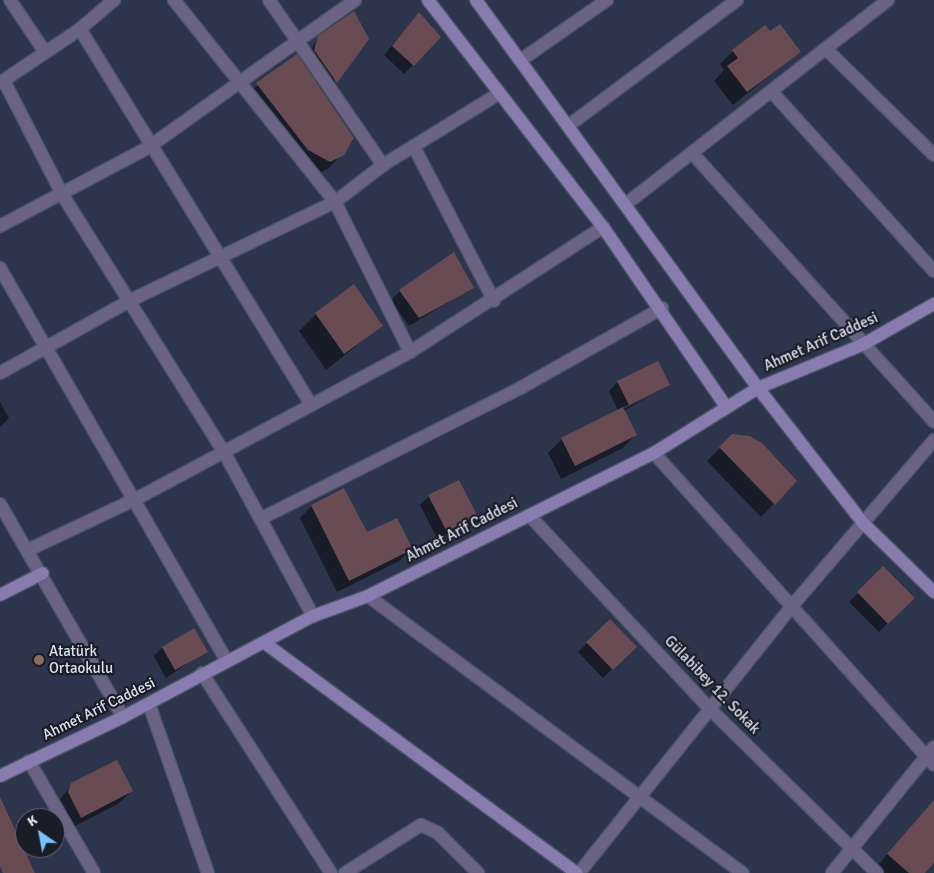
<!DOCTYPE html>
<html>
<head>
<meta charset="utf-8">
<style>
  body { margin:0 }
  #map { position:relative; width:934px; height:873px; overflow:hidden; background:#2d354d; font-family:Signika,sans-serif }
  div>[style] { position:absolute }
  .shadow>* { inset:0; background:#0007 }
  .building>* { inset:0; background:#694b54 }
  .roads { filter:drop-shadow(1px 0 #4c546a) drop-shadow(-1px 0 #4c546a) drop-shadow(0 1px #4c546a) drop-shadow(0 -1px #4c546a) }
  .street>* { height:12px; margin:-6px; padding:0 6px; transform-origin:6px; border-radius:6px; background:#6b6383 }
  .secondary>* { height:12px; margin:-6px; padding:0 6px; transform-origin:6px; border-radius:6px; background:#887cae }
  .dots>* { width:14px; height:14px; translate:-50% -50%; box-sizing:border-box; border:2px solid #1a1d28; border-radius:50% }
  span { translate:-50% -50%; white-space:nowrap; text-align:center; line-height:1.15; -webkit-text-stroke:4.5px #1a1d28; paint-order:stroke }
  .street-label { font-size:15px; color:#dae0ef }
  .poi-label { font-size:15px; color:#dae0ef }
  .left { translate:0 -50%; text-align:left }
  .north { position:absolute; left:15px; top:808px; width:50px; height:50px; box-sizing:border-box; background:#1a1d28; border:1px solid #676b78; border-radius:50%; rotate:327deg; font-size:14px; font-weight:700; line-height:20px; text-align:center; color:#dae0ef }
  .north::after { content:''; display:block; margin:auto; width:18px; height:22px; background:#79bff8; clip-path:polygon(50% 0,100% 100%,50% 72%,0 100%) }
</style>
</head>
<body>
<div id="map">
  <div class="shadow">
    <div style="clip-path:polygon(411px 23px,413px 65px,404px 74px,384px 55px)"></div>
    <div style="clip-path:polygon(770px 33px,799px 52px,733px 105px,714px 81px,724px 70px,720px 64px,733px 51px)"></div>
    <div style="clip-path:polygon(319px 37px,367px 38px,327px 91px,305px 60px)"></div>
    <div style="clip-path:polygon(296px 56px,353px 141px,329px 168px,316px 175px,294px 162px,243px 97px)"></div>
    <div style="clip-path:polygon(472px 288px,409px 326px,391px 300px,400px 291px)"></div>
    <div style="clip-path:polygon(316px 314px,382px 325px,326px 370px,299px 331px)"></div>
    <div style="clip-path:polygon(evenodd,618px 382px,668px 385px,624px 411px,636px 434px,623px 448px,561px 479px,548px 453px,562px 439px,618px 411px,609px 391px,618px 382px,659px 389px,659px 391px,624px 409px,623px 407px,659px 389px)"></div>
    <div style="clip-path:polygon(0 402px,9px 418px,0 427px)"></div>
    <div style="clip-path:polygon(732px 436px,795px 481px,761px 517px,707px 461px)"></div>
    <div style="clip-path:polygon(429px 496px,476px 516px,438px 540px,420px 505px)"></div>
    <div style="clip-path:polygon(312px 506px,367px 534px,411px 549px,399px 561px,337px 592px,300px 518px)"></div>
    <div style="clip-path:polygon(883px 568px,913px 598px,879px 632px,849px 602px)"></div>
    <div style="clip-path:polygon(610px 621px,635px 647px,603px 678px,578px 652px)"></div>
    <div style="clip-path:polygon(162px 648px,206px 651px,166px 678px,154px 656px)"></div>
    <div style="clip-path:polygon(72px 784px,132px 791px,118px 804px,67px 830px,55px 806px)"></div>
    <div style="clip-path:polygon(934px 801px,934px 861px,924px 873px,881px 873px,875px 868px)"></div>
  </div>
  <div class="building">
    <div style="clip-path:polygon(354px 11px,369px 39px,337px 83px,314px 50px,318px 36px)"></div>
    <div style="clip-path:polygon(419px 12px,441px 37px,414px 66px,392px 46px)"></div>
    <div style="clip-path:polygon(780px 24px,801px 52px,747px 92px,727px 66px,738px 58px,732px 50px,765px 25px,770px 31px)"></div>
    <div style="clip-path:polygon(297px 54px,354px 138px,344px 155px,330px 162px,308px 150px,256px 83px)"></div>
    <div style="clip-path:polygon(454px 252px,474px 288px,419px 318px,399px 290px)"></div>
    <div style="clip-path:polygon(354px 284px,383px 326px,344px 354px,315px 313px)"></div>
    <div style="clip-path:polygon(658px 361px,670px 385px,629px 405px,617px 381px)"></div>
    <div style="clip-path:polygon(623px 407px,637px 435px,575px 466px,561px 438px)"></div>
    <div style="clip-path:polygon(732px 434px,750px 436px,762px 443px,797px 481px,775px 505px,719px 447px)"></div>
    <div style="clip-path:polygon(459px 480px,478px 517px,447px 532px,428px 495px)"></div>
    <div style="clip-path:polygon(344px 488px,367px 532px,397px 518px,413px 549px,349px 581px,311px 505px)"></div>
    <div style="clip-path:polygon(883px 566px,915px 598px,888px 624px,857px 592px)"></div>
    <div style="clip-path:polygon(610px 619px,637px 647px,613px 670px,586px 642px)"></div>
    <div style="clip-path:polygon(194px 628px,208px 652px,175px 670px,162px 647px)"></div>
    <div style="clip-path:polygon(117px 760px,133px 791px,81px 818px,68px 792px,71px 783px)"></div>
    <div style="clip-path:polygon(0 797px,35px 873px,3px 873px,0 866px)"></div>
    <div style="clip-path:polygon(934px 800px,934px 863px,925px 873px,909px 873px,887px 854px)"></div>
  </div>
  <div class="roads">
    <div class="street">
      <div style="left:10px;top:0;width:63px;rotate:56.1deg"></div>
      <div style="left:174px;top:0;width:258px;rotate:51.4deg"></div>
      <div style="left:335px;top:202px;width:168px;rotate:63.4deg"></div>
      <div style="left:269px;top:0;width:201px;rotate:55.4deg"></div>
      <div style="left:80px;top:29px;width:439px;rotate:58.4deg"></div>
      <div style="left:826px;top:49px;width:151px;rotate:44.5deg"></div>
      <div style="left:521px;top:60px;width:105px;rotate:-34.9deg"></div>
      <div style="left:4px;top:81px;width:127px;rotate:62.8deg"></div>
      <div style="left:62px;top:194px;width:305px;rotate:57.9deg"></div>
      <div style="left:224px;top:452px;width:187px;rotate:61.5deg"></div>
      <div style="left:0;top:83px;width:97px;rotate:-34deg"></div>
      <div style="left:80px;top:29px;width:45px;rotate:-40.5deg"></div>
      <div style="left:772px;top:92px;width:241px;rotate:47.9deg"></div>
      <div style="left:568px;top:126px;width:211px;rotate:-36.7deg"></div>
      <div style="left:415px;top:149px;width:171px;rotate:62.5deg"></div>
      <div style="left:693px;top:154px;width:360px;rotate:48deg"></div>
      <div style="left:626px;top:204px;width:332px;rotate:-37.9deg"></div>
      <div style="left:0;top:226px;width:169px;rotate:-27.9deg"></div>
      <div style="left:149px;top:147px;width:253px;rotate:-35.5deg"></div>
      <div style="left:0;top:268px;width:452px;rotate:60deg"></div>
      <div style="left:0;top:373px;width:150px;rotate:-29.1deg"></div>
      <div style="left:131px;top:300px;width:226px;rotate:-25.7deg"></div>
      <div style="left:335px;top:202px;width:61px;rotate:-37.6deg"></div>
      <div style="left:383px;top:165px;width:137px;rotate:-31.6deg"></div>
      <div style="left:654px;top:453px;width:419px;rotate:48.1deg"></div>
      <div style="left:0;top:504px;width:246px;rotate:60deg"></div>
      <div style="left:529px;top:515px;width:267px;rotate:47deg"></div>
      <div style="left:711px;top:710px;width:233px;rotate:44.5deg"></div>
      <div style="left:262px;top:518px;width:291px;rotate:-26.7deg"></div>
      <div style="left:522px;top:387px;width:161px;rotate:-29.4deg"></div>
      <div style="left:30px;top:549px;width:117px;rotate:-25.3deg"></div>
      <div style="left:136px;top:499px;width:311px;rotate:-28.2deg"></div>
      <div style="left:410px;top:352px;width:230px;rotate:-32.9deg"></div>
      <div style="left:368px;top:596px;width:466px;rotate:36.5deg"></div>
      <div style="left:202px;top:673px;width:238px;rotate:57.2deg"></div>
      <div style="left:149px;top:704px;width:179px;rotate:70.8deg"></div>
      <div style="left:29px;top:761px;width:129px;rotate:59.9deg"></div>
      <div style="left:345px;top:873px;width:90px;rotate:-32.3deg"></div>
      <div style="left:421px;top:825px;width:19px;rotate:25deg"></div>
      <div style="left:438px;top:833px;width:57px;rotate:45deg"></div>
      <div style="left:579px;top:873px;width:340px;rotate:-51.4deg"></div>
      <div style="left:791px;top:607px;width:220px;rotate:-49.4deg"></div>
      <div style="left:832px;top:873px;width:162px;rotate:-51deg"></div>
    </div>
    <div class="secondary">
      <div style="left:428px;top:0;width:287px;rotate:52.4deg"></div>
      <div style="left:603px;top:227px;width:219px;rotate:55.6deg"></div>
      <div style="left:476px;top:0;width:480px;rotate:54deg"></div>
      <div style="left:758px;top:388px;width:171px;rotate:52.1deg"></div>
      <div style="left:863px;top:523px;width:99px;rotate:44.2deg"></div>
      <div style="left:0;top:595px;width:48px;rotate:-27.1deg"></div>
      <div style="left:266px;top:644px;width:386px;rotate:36.4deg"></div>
      <div style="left:0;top:776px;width:136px;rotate:-25.6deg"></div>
      <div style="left:123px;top:717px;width:215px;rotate:-28deg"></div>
      <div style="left:313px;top:616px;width:59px;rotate:-20deg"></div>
      <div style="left:368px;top:596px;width:320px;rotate:-26.6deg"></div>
      <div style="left:654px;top:453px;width:123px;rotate:-32deg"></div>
      <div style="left:758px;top:388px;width:113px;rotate:-22.5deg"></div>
      <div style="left:862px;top:345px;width:83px;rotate:-29.7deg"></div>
    </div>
  </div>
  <div class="dots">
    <div style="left:39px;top:660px;background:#8d6e63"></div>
  </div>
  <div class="street-label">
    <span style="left:821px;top:342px;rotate:-24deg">Ahmet Arif Caddesi</span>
    <span style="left:462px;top:530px;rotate:-27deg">Ahmet Arif Caddesi</span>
    <span style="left:712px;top:685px;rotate:46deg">Gülabibey 12. Sokak</span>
    <span style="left:99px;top:709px;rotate:-26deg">Ahmet Arif Caddesi</span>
  </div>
  <div class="poi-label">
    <span class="left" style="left:49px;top:660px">Atatürk<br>Ortaokulu</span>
  </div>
  <div class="north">K</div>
</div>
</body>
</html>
